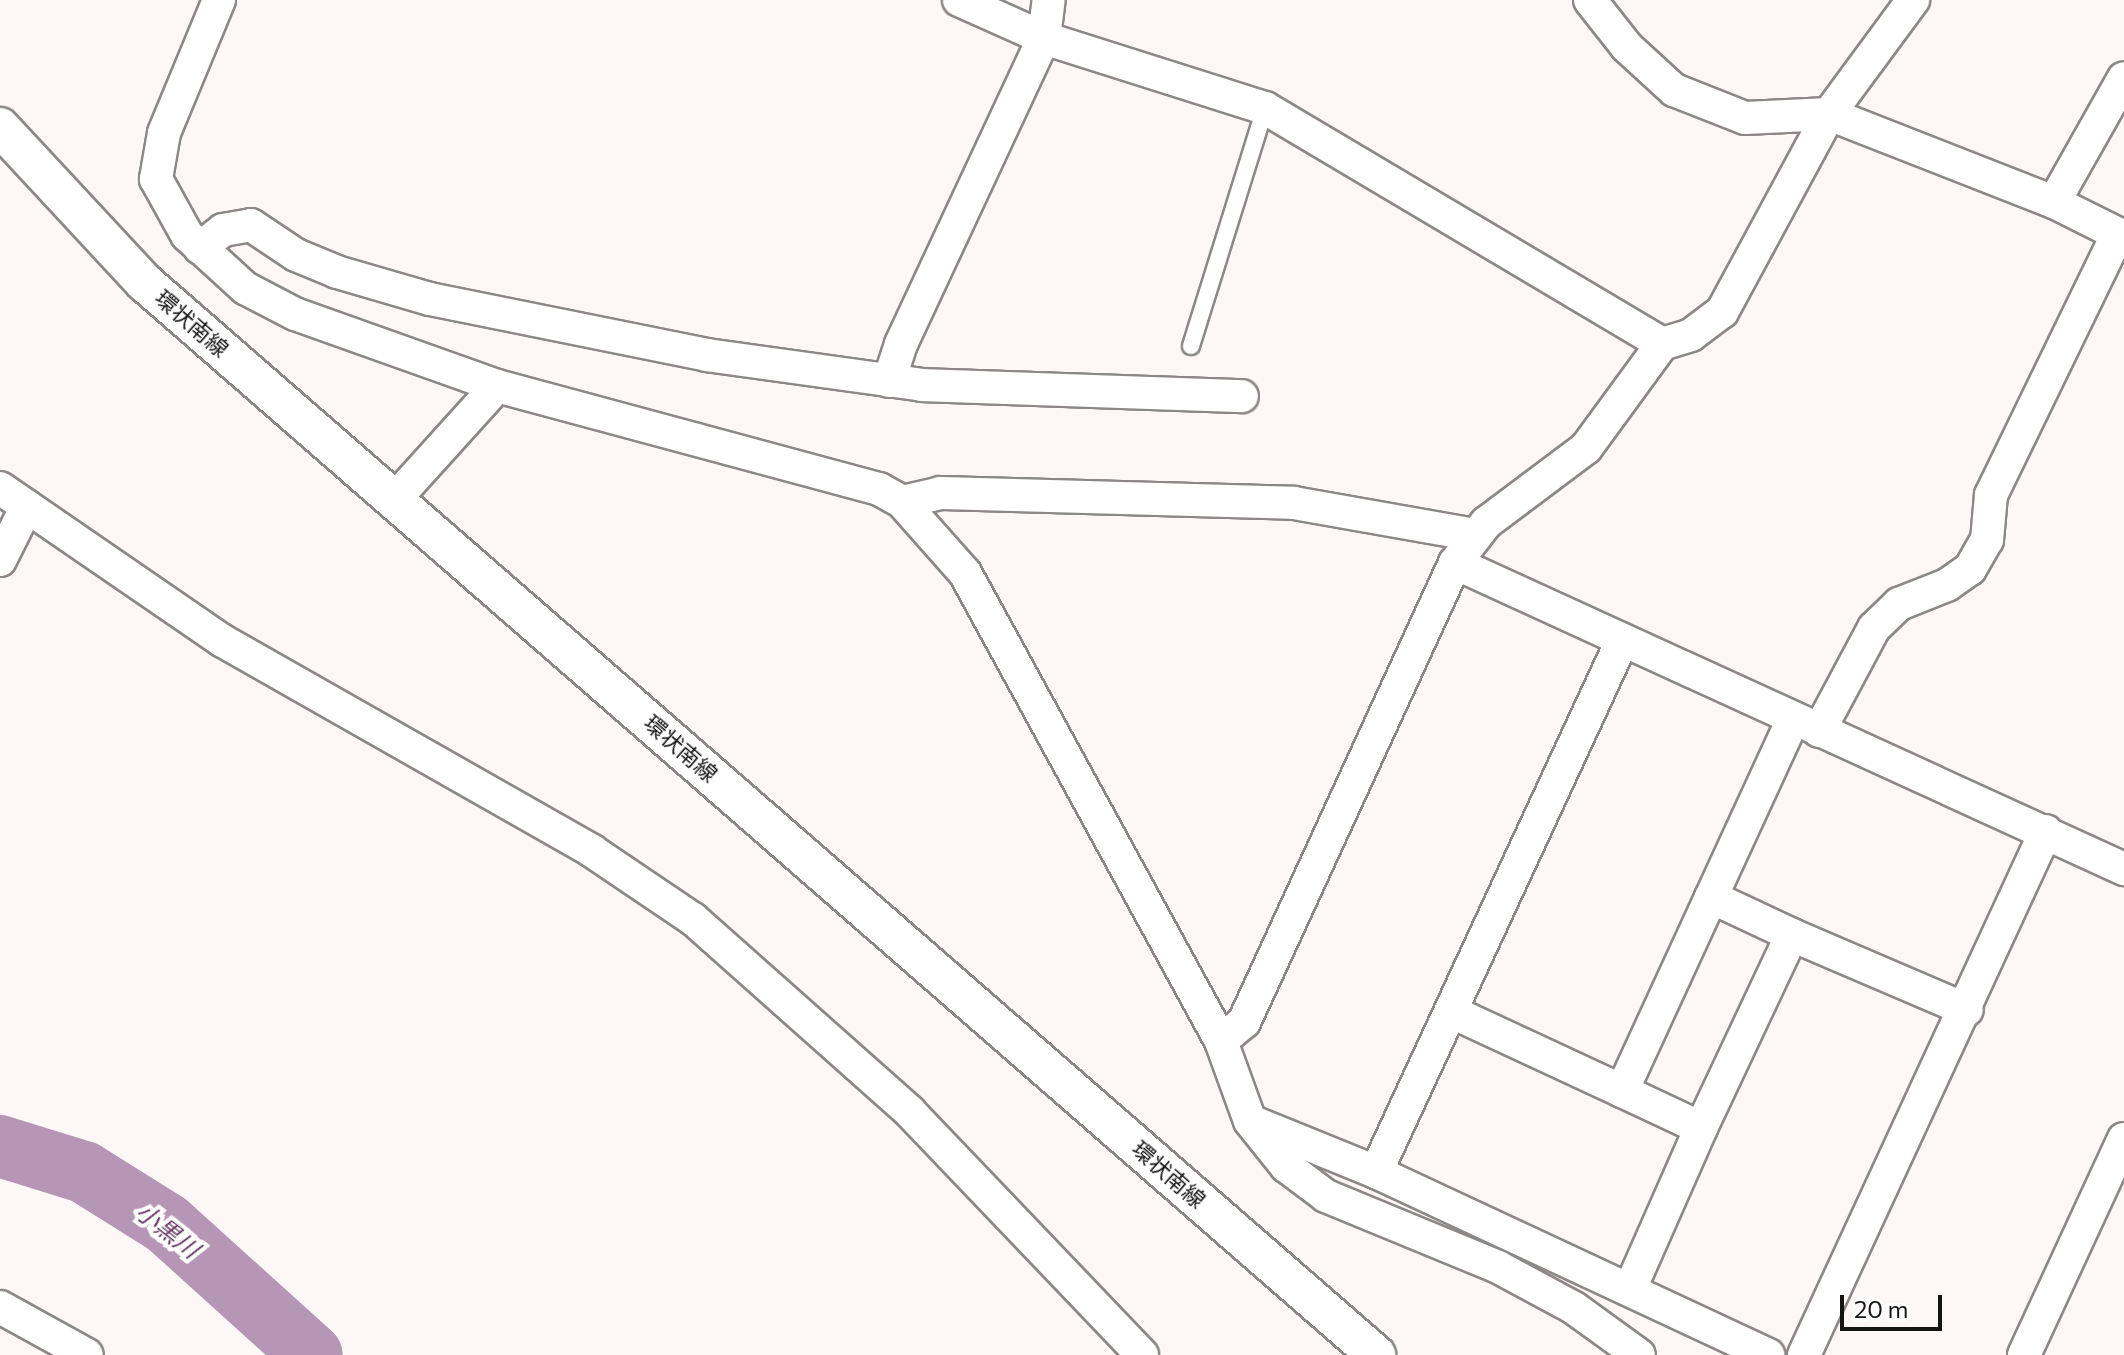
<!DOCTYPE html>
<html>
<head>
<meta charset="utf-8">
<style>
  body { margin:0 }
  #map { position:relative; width:2124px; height:1355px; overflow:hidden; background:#fdf8f7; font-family:Commissioner,"Noto Sans JP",sans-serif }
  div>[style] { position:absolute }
  .river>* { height:62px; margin:-31px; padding:0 31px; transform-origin:31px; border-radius:31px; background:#b596b5 }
  .roads { filter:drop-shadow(2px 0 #8c8887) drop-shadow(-2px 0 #8c8887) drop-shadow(0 2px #8c8887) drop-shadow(0 -2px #8c8887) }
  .service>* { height:16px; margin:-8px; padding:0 8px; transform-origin:8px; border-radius:8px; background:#fff }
  .minor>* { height:32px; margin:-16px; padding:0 16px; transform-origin:16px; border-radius:16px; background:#fff }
  .tertiary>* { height:38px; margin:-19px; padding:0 19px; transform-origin:19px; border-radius:19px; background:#fff }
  span { translate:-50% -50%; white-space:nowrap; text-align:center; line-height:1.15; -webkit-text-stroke:8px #fff; paint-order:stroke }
  .street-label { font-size:22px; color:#161414 }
  .water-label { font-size:24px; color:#603661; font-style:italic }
  .scale { position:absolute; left:1840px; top:1295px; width:102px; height:36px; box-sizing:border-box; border:4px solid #161414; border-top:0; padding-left:10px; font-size:24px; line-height:28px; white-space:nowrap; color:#161414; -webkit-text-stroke:6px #fff; paint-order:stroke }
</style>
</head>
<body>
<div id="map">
  <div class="river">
    <div style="left:0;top:1146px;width:88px;rotate:17.2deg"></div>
    <div style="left:84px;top:1172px;width:98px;rotate:32.1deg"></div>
    <div style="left:167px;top:1224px;width:195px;rotate:42.1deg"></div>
  </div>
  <div class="roads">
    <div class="service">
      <div style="left:1191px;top:346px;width:249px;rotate:-72.7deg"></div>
    </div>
    <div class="minor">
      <div style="left:219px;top:0;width:144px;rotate:112.5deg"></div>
      <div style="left:164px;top:133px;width:47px;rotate:99.9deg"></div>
      <div style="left:156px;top:179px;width:64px;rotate:61deg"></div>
      <div style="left:187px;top:235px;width:79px;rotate:42.4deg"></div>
      <div style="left:245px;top:288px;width:56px;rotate:27.5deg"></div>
      <div style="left:295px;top:314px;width:214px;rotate:19.6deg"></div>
      <div style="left:959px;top:0;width:93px;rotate:24.1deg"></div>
      <div style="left:1044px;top:38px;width:232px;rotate:17.6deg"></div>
      <div style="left:1265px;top:108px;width:462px;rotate:30.7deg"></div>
      <div style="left:1590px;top:0;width:60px;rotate:51.8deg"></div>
      <div style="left:1627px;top:47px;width:64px;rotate:42.5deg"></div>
      <div style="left:1674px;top:90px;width:76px;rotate:21.5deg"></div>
      <div style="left:1745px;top:118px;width:84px;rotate:-2.7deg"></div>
      <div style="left:1829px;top:114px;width:242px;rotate:21.4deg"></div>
      <div style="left:2054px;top:202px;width:78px;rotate:26.6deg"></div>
      <div style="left:2054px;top:202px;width:142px;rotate:-60.6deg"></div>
      <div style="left:200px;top:248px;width:29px;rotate:-38deg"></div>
      <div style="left:223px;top:230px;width:28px;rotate:-10deg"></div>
      <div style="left:251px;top:225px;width:54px;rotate:33.7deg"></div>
      <div style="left:296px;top:255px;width:44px;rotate:22.5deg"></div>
      <div style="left:337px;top:272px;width:97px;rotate:16.2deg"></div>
      <div style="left:430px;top:299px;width:283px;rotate:11.4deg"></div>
      <div style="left:707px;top:355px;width:217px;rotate:7.9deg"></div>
      <div style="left:922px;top:385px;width:320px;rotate:2deg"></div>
      <div style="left:889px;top:381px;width:39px;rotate:-72deg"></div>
      <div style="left:901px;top:344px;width:338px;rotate:-65deg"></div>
      <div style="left:1044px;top:38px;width:38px;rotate:-83deg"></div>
      <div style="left:0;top:488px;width:270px;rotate:34.5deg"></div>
      <div style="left:223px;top:641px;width:425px;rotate:29.6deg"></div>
      <div style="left:592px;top:851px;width:122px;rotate:34deg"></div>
      <div style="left:693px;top:919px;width:290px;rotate:41.6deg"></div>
      <div style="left:910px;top:1112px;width:336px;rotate:46.3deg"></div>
      <div style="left:395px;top:499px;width:152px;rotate:-47.9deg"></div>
      <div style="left:497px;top:386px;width:396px;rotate:15.1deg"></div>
      <div style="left:879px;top:489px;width:26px;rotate:29deg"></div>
      <div style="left:902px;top:502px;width:95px;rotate:48.4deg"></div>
      <div style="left:965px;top:573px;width:533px;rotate:61.32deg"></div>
      <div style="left:1221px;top:1041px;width:85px;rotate:70.1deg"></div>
      <div style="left:1250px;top:1121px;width:58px;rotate:51.3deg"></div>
      <div style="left:1286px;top:1166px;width:50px;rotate:36.9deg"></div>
      <div style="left:1326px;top:1196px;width:186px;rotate:22.4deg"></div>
      <div style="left:1498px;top:1267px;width:86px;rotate:28.3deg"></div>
      <div style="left:1574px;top:1308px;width:80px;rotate:35.9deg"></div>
      <div style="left:902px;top:502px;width:39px;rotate:-13deg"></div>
      <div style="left:940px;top:493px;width:354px;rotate:1.6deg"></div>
      <div style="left:1294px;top:503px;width:185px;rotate:10deg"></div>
      <div style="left:0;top:560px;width:60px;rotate:-63.4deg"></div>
      <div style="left:1455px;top:563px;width:736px;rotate:24.58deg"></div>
      <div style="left:1819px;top:731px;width:117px;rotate:-61.9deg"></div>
      <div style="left:1874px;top:628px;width:35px;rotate:-44deg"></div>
      <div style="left:1899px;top:604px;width:52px;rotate:-21.6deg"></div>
      <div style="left:1947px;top:585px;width:28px;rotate:-35deg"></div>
      <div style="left:1970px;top:569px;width:34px;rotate:-60deg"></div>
      <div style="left:1987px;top:540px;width:45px;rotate:-84.9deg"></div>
      <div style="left:1991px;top:495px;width:290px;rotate:-64.1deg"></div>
      <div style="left:1711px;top:897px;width:89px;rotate:25.1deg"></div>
      <div style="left:1452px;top:1012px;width:187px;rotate:24.9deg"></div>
      <div style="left:1221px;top:1041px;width:30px;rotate:-40deg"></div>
      <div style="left:1244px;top:1022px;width:505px;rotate:-65.31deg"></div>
      <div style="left:1455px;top:563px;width:51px;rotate:-52.2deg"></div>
      <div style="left:1486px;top:523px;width:125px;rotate:-36.9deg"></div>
      <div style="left:1586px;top:448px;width:129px;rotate:-53.8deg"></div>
      <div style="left:1662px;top:344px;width:30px;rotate:-17deg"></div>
      <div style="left:1691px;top:335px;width:39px;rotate:-37deg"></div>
      <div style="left:1722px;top:312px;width:225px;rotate:-61.6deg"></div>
      <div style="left:1829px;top:114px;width:142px;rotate:-53.6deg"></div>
      <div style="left:1253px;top:1122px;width:133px;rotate:22.1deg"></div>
      <div style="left:1376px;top:1172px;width:433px;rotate:25deg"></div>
      <div style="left:1701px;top:1128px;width:213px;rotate:-64.8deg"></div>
      <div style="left:1792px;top:935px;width:190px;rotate:23.2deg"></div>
      <div style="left:1376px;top:1172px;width:585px;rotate:-65.14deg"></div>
      <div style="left:1630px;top:1289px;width:176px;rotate:-66.2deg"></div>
      <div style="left:1701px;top:1128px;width:87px;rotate:-154.9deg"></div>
      <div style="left:1622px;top:1091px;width:409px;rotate:-65.3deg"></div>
      <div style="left:0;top:1307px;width:99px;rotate:28.9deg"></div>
      <div style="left:1804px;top:1355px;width:577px;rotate:-65.21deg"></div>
      <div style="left:2024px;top:1355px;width:238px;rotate:-65.2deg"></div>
    </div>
    <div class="tertiary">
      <div style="left:0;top:127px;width:212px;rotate:47.1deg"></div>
      <div style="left:144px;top:282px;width:1634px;rotate:41.05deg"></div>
    </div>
  </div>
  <div class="street-label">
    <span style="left:192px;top:323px;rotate:41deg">環状南線</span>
    <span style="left:681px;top:748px;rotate:41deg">環状南線</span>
    <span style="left:1169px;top:1174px;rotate:41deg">環状南線</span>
  </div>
  <div class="water-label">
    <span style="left:168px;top:1230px;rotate:38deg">小黒川</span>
  </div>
  <div class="scale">20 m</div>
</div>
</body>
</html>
